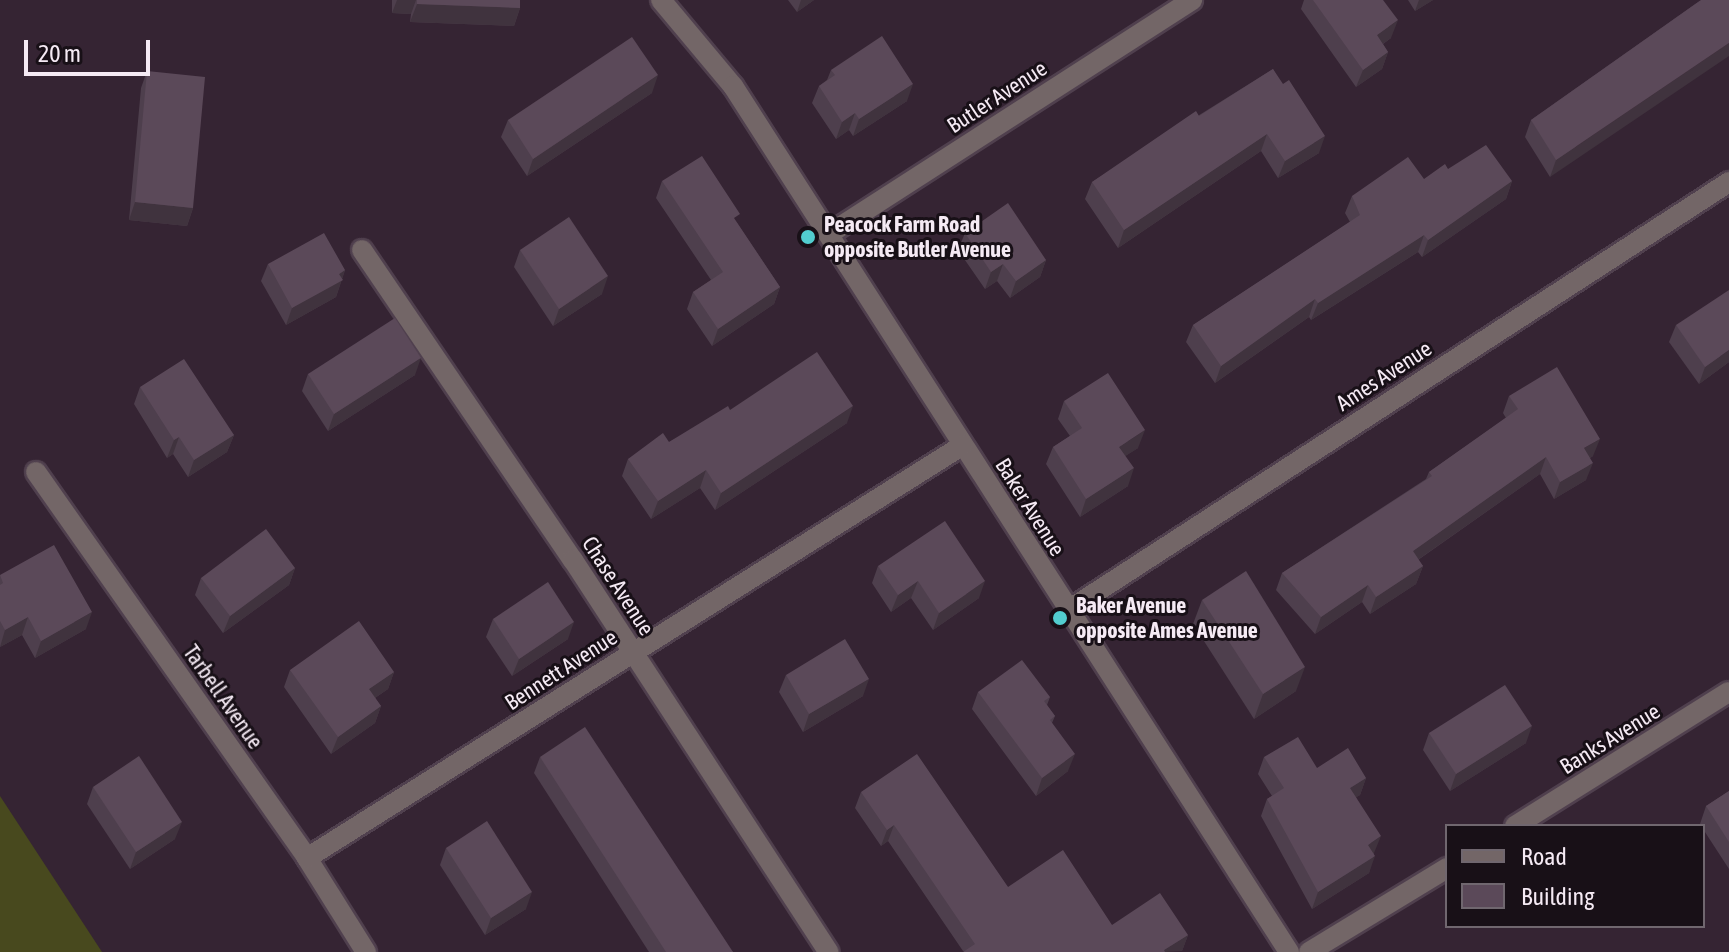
<!DOCTYPE html>
<html>
<head>
<meta charset="utf-8">
<style>
  body { margin:0 }
  #map { position:relative; width:1729px; height:952px; overflow:hidden; background:#352433; font-family:"Asap Condensed",sans-serif }
  div>[style] { position:absolute }
  .green>* { inset:0; background:#48491e }
  .roads { filter:drop-shadow(2px 0 #50404e) drop-shadow(-2px 0 #50404e) drop-shadow(0 2px #50404e) drop-shadow(0 -2px #50404e) }
  .minor>* { height:20px; margin:-10px; padding:0 10px; transform-origin:10px; border-radius:10px; background:#736667 }
  .wall>* { inset:0; background:#4e3f4d }
  .shaded-wall>* { inset:0; background:#40333e }
  .building>* { inset:0; background:#5b4959 }
  .dots>* { width:22px; height:22px; translate:-50% -50%; box-sizing:border-box; border:4px solid #181017; border-radius:50% }
  span { translate:-50% -50%; white-space:nowrap; text-align:center; line-height:1.15; -webkit-text-stroke:6px #181017; paint-order:stroke }
  .street-label { font-size:22px; color:#f5eaf4 }
  .poi-label { font-size:22px; color:#f5eaf4; font-weight:700 }
  .left { translate:0 -50%; text-align:left }
  .legend { position:absolute; left:1445px; top:824px; width:260px; height:104px; box-sizing:border-box; background:#181017; border:2px solid #70676f; margin:0; padding:10px 14px; list-style:none; font-size:24px; color:#f5eaf4 }
  .legend li { display:flex; align-items:center; gap:16px; height:40px }
  .legend b { width:40px; border:2px solid #70676f }
  .scale { position:absolute; left:24px; top:40px; width:126px; height:36px; box-sizing:border-box; border:4px solid #f5eaf4; border-top:0; padding-left:10px; font-size:24px; line-height:28px; white-space:nowrap; color:#f5eaf4; -webkit-text-stroke:6px #181017; paint-order:stroke }
</style>
</head>
<body>
<div id="map">
  <div class="green">
    <div style="clip-path:polygon(0 796px,102px 952px,0 952px)"></div>
  </div>
  <div class="roads">
    <div class="minor">
      <div style="left:661px;top:0;width:112px;rotate:50.1deg"></div>
      <div style="left:733px;top:86px;width:1029px;rotate:57.3deg"></div>
      <div style="left:829px;top:234px;width:432px;rotate:-32.8deg"></div>
      <div style="left:362px;top:250px;width:375px;rotate:55.8deg"></div>
      <div style="left:573px;top:560px;width:468px;rotate:56.9deg"></div>
      <div style="left:36px;top:472px;width:472px;rotate:54.9deg"></div>
      <div style="left:307px;top:858px;width:111px;rotate:57.9deg"></div>
      <div style="left:1067px;top:611px;width:789px;rotate:-32.94deg"></div>
      <div style="left:1515px;top:826px;width:252px;rotate:-32.1deg"></div>
      <div style="left:307px;top:858px;width:775px;rotate:-32.19deg"></div>
      <div style="left:1309px;top:952px;width:162px;rotate:-31.3deg"></div>
    </div>
  </div>
  <div class="wall">
    <div style="clip-path:polygon(392px 0,520px 0,520px 8px,514px 26px,410px 22px,411px 14px,392px 13px)"></div>
    <div style="clip-path:polygon(788px 0,814px 0,797px 12px)"></div>
    <div style="clip-path:polygon(1304px 0,1383px 0,1391px 38px,1383px 44px,1388px 52px,1382px 69px,1356px 87px,1301px 9px)"></div>
    <div style="clip-path:polygon(1408px 0,1433px 0,1415px 11px)"></div>
    <div style="clip-path:polygon(1701px 0,1550px 177px,1525px 137px,1531px 120px)"></div>
    <div style="clip-path:polygon(1273px 69px,1319px 153px,1278px 178px,1261px 151px,1118px 248px,1085px 199px,1092px 182px)"></div>
    <div style="clip-path:polygon(831px 70px,907px 101px,853px 136px,849px 130px,836px 139px,812px 103px,819px 86px,827px 80px)"></div>
    <div style="clip-path:polygon(147px 71px,193px 208px,187px 226px,129px 220px,141px 88px)"></div>
    <div style="clip-path:polygon(652px 93px,527px 176px,501px 137px,508px 120px)"></div>
    <div style="clip-path:polygon(1424px 179px,1512px 181px,1506px 199px,1422px 257px,1418px 252px,1311px 320px,1309px 317px,1215px 383px,1186px 342px,1193px 325px,1350px 222px,1345px 213px,1352px 196px)"></div>
    <div style="clip-path:polygon(662px 181px,737px 223px,780px 287px,774px 304px,712px 346px,687px 309px,693px 292px,711px 280px,656px 198px)"></div>
    <div style="clip-path:polygon(965px 233px,1046px 260px,1040px 277px,1010px 298px,997px 281px,985px 289px,958px 250px)"></div>
    <div style="clip-path:polygon(520px 250px,602px 294px,553px 326px,514px 267px)"></div>
    <div style="clip-path:polygon(268px 264px,345px 270px,336px 297px,286px 325px,261px 281px)"></div>
    <div style="clip-path:polygon(1676px 325px,1729px 362px,1699px 384px,1669px 342px)"></div>
    <div style="clip-path:polygon(308px 374px,415px 375px,328px 431px,302px 391px)"></div>
    <div style="clip-path:polygon(140px 387px,234px 435px,227px 452px,188px 477px,173px 454px,167px 458px,134px 404px)"></div>
    <div style="clip-path:polygon(1509px 396px,1593px 456px,1590px 458px,1586px 480px,1554px 499px,1540px 474px,1418px 560px,1423px 566px,1416px 584px,1370px 614px,1362px 602px,1315px 634px,1276px 590px,1282px 573px,1426px 479px,1429px 472px,1506px 418px,1503px 413px)"></div>
    <div style="clip-path:polygon(1064px 401px,1138px 448px,1125px 456px,1128px 486px,1080px 517px,1046px 464px,1053px 447px,1070px 436px,1058px 419px)"></div>
    <div style="clip-path:polygon(730px 410px,847px 423px,715px 510px,700px 488px,651px 519px,622px 476px,628px 459px,669px 442px)"></div>
    <div style="clip-path:polygon(878px 566px,979px 598px,933px 630px,911px 598px,891px 612px,872px 583px)"></div>
    <div style="clip-path:polygon(295px 568px,289px 585px,223px 633px,195px 595px,201px 578px)"></div>
    <div style="clip-path:polygon(0 575px,86px 629px,35px 658px,22px 635px,0 647px)"></div>
    <div style="clip-path:polygon(1202px 600px,1296px 691px,1254px 719px,1193px 624px)"></div>
    <div style="clip-path:polygon(493px 619px,568px 639px,512px 676px,486px 637px)"></div>
    <div style="clip-path:polygon(290px 670px,394px 672px,388px 689px,375px 698px,381px 706px,375px 723px,331px 754px,284px 687px)"></div>
    <div style="clip-path:polygon(786px 675px,863px 696px,803px 732px,779px 692px)"></div>
    <div style="clip-path:polygon(978px 692px,1050px 697px,1047px 705px,1055px 716px,1052px 723px,1068px 771px,1036px 796px,972px 709px)"></div>
    <div style="clip-path:polygon(1429px 733px,1526px 743px,1450px 791px,1423px 750px)"></div>
    <div style="clip-path:polygon(540px 757px,733px 952px,649px 952px,534px 773px)"></div>
    <div style="clip-path:polygon(1264px 757px,1366px 778px,1360px 795px,1356px 797px,1374px 854px,1369px 873px,1312px 909px,1261px 816px,1267px 799px,1272px 796px,1258px 774px)"></div>
    <div style="clip-path:polygon(93px 787px,175px 839px,130px 869px,87px 804px)"></div>
    <div style="clip-path:polygon(1729px 791px,1729px 869px,1703px 829px,1703px 826px,1701px 826px,1700px 824px,1706px 806px)"></div>
    <div style="clip-path:polygon(861px 792px,1008px 887px,1112px 925px,1188px 935px,1182px 951px,963px 951px,888px 841px,881px 846px,855px 808px)"></div>
    <div style="clip-path:polygon(446px 848px,526px 909px,485px 935px,440px 865px)"></div>
  </div>
  <div class="shaded-wall">
    <div style="clip-path:polygon(397px 0,416px 0,411px 14px,392px 13px)"></div>
    <div style="clip-path:polygon(801px 0,814px 0,797px 12px)"></div>
    <div style="clip-path:polygon(1419px 0,1433px 0,1415px 11px)"></div>
    <div style="clip-path:polygon(417px 4px,520px 8px,514px 26px,410px 22px)"></div>
    <div style="clip-path:polygon(1398px 20px,1391px 38px,1371px 52px,1377px 35px)"></div>
    <div style="clip-path:polygon(1729px 43px,1729px 56px,1550px 177px,1556px 160px)"></div>
    <div style="clip-path:polygon(1388px 52px,1382px 69px,1356px 87px,1363px 70px)"></div>
    <div style="clip-path:polygon(658px 75px,652px 93px,527px 176px,533px 159px)"></div>
    <div style="clip-path:polygon(913px 84px,907px 101px,853px 136px,859px 119px)"></div>
    <div style="clip-path:polygon(855px 113px,849px 130px,836px 139px,842px 122px)"></div>
    <div style="clip-path:polygon(1267px 134px,1261px 151px,1118px 248px,1124px 230px)"></div>
    <div style="clip-path:polygon(1325px 136px,1319px 153px,1278px 178px,1285px 161px)"></div>
    <div style="clip-path:polygon(1512px 181px,1506px 199px,1422px 257px,1428px 240px)"></div>
    <div style="clip-path:polygon(135px 202px,193px 208px,187px 226px,129px 220px)"></div>
    <div style="clip-path:polygon(1424px 235px,1418px 252px,1311px 320px,1318px 303px)"></div>
    <div style="clip-path:polygon(1046px 260px,1040px 277px,1010px 298px,1016px 281px)"></div>
    <div style="clip-path:polygon(1003px 264px,997px 281px,985px 289px,991px 272px)"></div>
    <div style="clip-path:polygon(345px 270px,336px 297px,286px 325px,292px 308px)"></div>
    <div style="clip-path:polygon(608px 276px,602px 294px,553px 326px,559px 309px)"></div>
    <div style="clip-path:polygon(780px 287px,774px 304px,712px 346px,718px 329px)"></div>
    <div style="clip-path:polygon(1315px 299px,1309px 317px,1215px 383px,1221px 366px)"></div>
    <div style="clip-path:polygon(1729px 350px,1729px 362px,1699px 384px,1705px 367px)"></div>
    <div style="clip-path:polygon(421px 358px,415px 375px,328px 431px,334px 414px)"></div>
    <div style="clip-path:polygon(853px 406px,847px 423px,715px 510px,721px 493px)"></div>
    <div style="clip-path:polygon(1145px 430px,1138px 448px,1113px 464px,1119px 447px)"></div>
    <div style="clip-path:polygon(234px 435px,227px 452px,188px 477px,194px 460px)"></div>
    <div style="clip-path:polygon(179px 437px,173px 454px,167px 458px,174px 440px)"></div>
    <div style="clip-path:polygon(1600px 439px,1593px 456px,1578px 466px,1584px 448px)"></div>
    <div style="clip-path:polygon(1546px 457px,1540px 474px,1406px 568px,1413px 551px)"></div>
    <div style="clip-path:polygon(1593px 463px,1586px 480px,1554px 499px,1560px 482px)"></div>
    <div style="clip-path:polygon(1134px 468px,1128px 486px,1080px 517px,1086px 499px)"></div>
    <div style="clip-path:polygon(706px 470px,700px 488px,651px 519px,658px 501px)"></div>
    <div style="clip-path:polygon(1423px 566px,1416px 584px,1370px 614px,1376px 597px)"></div>
    <div style="clip-path:polygon(295px 568px,289px 585px,223px 633px,230px 616px)"></div>
    <div style="clip-path:polygon(918px 581px,911px 598px,891px 612px,898px 595px)"></div>
    <div style="clip-path:polygon(985px 581px,979px 598px,933px 630px,939px 613px)"></div>
    <div style="clip-path:polygon(1368px 585px,1362px 602px,1315px 634px,1321px 617px)"></div>
    <div style="clip-path:polygon(92px 612px,86px 629px,35px 658px,41px 641px)"></div>
    <div style="clip-path:polygon(28px 617px,22px 635px,0 647px,5px 630px)"></div>
    <div style="clip-path:polygon(574px 622px,568px 639px,512px 676px,519px 659px)"></div>
    <div style="clip-path:polygon(1305px 667px,1296px 691px,1254px 719px,1263px 694px)"></div>
    <div style="clip-path:polygon(394px 672px,388px 689px,363px 706px,369px 689px)"></div>
    <div style="clip-path:polygon(869px 679px,863px 696px,803px 732px,809px 714px)"></div>
    <div style="clip-path:polygon(381px 706px,375px 723px,331px 754px,338px 737px)"></div>
    <div style="clip-path:polygon(1532px 726px,1526px 743px,1450px 791px,1456px 774px)"></div>
    <div style="clip-path:polygon(1075px 754px,1068px 771px,1036px 796px,1042px 778px)"></div>
    <div style="clip-path:polygon(1366px 778px,1360px 795px,1344px 805px,1350px 788px)"></div>
    <div style="clip-path:polygon(182px 822px,175px 839px,130px 869px,136px 852px)"></div>
    <div style="clip-path:polygon(894px 825px,888px 841px,881px 846px,887px 830px)"></div>
    <div style="clip-path:polygon(1381px 836px,1374px 853px,1362px 862px,1368px 845px)"></div>
    <div style="clip-path:polygon(1375px 856px,1369px 873px,1312px 909px,1318px 892px)"></div>
    <div style="clip-path:polygon(532px 892px,526px 909px,485px 935px,491px 918px)"></div>
    <div style="clip-path:polygon(1188px 935px,1182px 951px,1164px 952px,1164px 950px)"></div>
  </div>
  <div class="building">
    <div style="clip-path:polygon(417px 0,520px 0,520px 8px,417px 4px)"></div>
    <div style="clip-path:polygon(1313px 0,1383px 0,1398px 20px,1377px 35px,1388px 52px,1363px 70px)"></div>
    <div style="clip-path:polygon(1701px 0,1729px 0,1729px 43px,1556px 160px,1531px 120px)"></div>
    <div style="clip-path:polygon(882px 36px,913px 84px,859px 119px,855px 113px,842px 122px,819px 86px,835px 75px,831px 70px)"></div>
    <div style="clip-path:polygon(632px 37px,658px 75px,533px 159px,508px 120px)"></div>
    <div style="clip-path:polygon(1273px 69px,1283px 84px,1289px 80px,1325px 136px,1285px 161px,1267px 134px,1124px 230px,1092px 182px,1196px 111px,1199px 116px)"></div>
    <div style="clip-path:polygon(147px 71px,205px 77px,193px 208px,135px 202px)"></div>
    <div style="clip-path:polygon(1486px 145px,1512px 181px,1428px 240px,1424px 235px,1318px 303px,1315px 299px,1221px 366px,1193px 325px,1360px 215px,1352px 196px,1408px 157px,1424px 179px,1445px 164px,1448px 169px)"></div>
    <div style="clip-path:polygon(702px 156px,740px 214px,734px 218px,780px 287px,718px 329px,693px 292px,723px 272px,662px 181px)"></div>
    <div style="clip-path:polygon(1008px 203px,1046px 260px,1016px 281px,1003px 264px,991px 272px,965px 233px)"></div>
    <div style="clip-path:polygon(569px 217px,608px 276px,559px 309px,520px 250px)"></div>
    <div style="clip-path:polygon(324px 233px,345px 270px,339px 274px,343px 280px,292px 308px,268px 264px)"></div>
    <div style="clip-path:polygon(1729px 290px,1729px 350px,1705px 367px,1676px 325px)"></div>
    <div style="clip-path:polygon(395px 318px,421px 358px,334px 414px,308px 374px)"></div>
    <div style="clip-path:polygon(817px 352px,853px 406px,721px 493px,706px 470px,658px 501px,628px 459px,663px 433px,669px 442px,728px 406px,730px 410px)"></div>
    <div style="clip-path:polygon(184px 359px,234px 435px,194px 460px,179px 437px,174px 440px,140px 387px)"></div>
    <div style="clip-path:polygon(1557px 367px,1600px 439px,1584px 448px,1593px 463px,1560px 482px,1546px 457px,1413px 551px,1423px 566px,1376px 597px,1368px 585px,1321px 617px,1282px 573px,1432px 476px,1429px 472px,1518px 409px,1509px 396px)"></div>
    <div style="clip-path:polygon(1108px 373px,1145px 430px,1119px 447px,1134px 468px,1086px 499px,1053px 447px,1082px 428px,1064px 401px)"></div>
    <div style="clip-path:polygon(945px 521px,985px 581px,939px 613px,918px 581px,898px 595px,878px 566px)"></div>
    <div style="clip-path:polygon(266px 529px,295px 568px,230px 616px,201px 578px)"></div>
    <div style="clip-path:polygon(54px 545px,92px 612px,41px 641px,28px 617px,5px 630px,0 621px,0 585px,3px 583px,0 575px)"></div>
    <div style="clip-path:polygon(1246px 571px,1305px 667px,1263px 694px,1202px 600px)"></div>
    <div style="clip-path:polygon(548px 582px,574px 622px,519px 659px,493px 619px)"></div>
    <div style="clip-path:polygon(359px 621px,394px 672px,369px 689px,381px 706px,338px 737px,290px 670px)"></div>
    <div style="clip-path:polygon(845px 639px,869px 679px,809px 714px,786px 675px)"></div>
    <div style="clip-path:polygon(1022px 660px,1050px 697px,1044px 701px,1055px 716px,1050px 720px,1075px 754px,1042px 778px,978px 692px)"></div>
    <div style="clip-path:polygon(1505px 685px,1532px 726px,1456px 774px,1429px 733px)"></div>
    <div style="clip-path:polygon(585px 727px,733px 952px,666px 952px,540px 757px)"></div>
    <div style="clip-path:polygon(1298px 737px,1317px 768px,1348px 748px,1366px 778px,1350px 788px,1381px 836px,1368px 845px,1375px 856px,1318px 892px,1267px 799px,1284px 788px,1264px 757px)"></div>
    <div style="clip-path:polygon(917px 754px,1008px 887px,1063px 850px,1112px 925px,1160px 893px,1188px 935px,1164px 950px,1165px 952px,963px 952px,975px 944px,894px 825px,887px 830px,861px 792px)"></div>
    <div style="clip-path:polygon(139px 756px,182px 822px,136px 852px,93px 787px)"></div>
    <div style="clip-path:polygon(1729px 791px,1729px 842px,1706px 806px)"></div>
    <div style="clip-path:polygon(487px 821px,532px 892px,491px 918px,446px 848px)"></div>
  </div>
  <div class="dots">
    <div style="left:808px;top:237px;background:#52cdcf"></div>
    <div style="left:1060px;top:618px;background:#52cdcf"></div>
  </div>
  <div class="street-label">
    <span style="left:997px;top:97px;rotate:-33deg">Butler Avenue</span>
    <span style="left:1384px;top:376px;rotate:-33deg">Ames Avenue</span>
    <span style="left:1030px;top:507px;rotate:58deg">Baker Avenue</span>
    <span style="left:618px;top:586px;rotate:57deg">Chase Avenue</span>
    <span style="left:561px;top:670px;rotate:-33deg">Bennett Avenue</span>
    <span style="left:223px;top:697px;rotate:55deg">Tarbell Avenue</span>
    <span style="left:1610px;top:739px;rotate:-32deg">Banks Avenue</span>
  </div>
  <div class="poi-label">
    <span class="left" style="left:824px;top:237px">Peacock Farm Road<br>opposite Butler Avenue</span>
    <span class="left" style="left:1076px;top:618px">Baker Avenue<br>opposite Ames Avenue</span>
  </div>
  <ul class="legend">
  <li><b style="height:10px;background:#736667"></b>Road</li>
  <li><b style="height:22px;background:#5b4959"></b>Building</li>
  </ul>
  <div class="scale">20 m</div>
</div>
</body>
</html>
